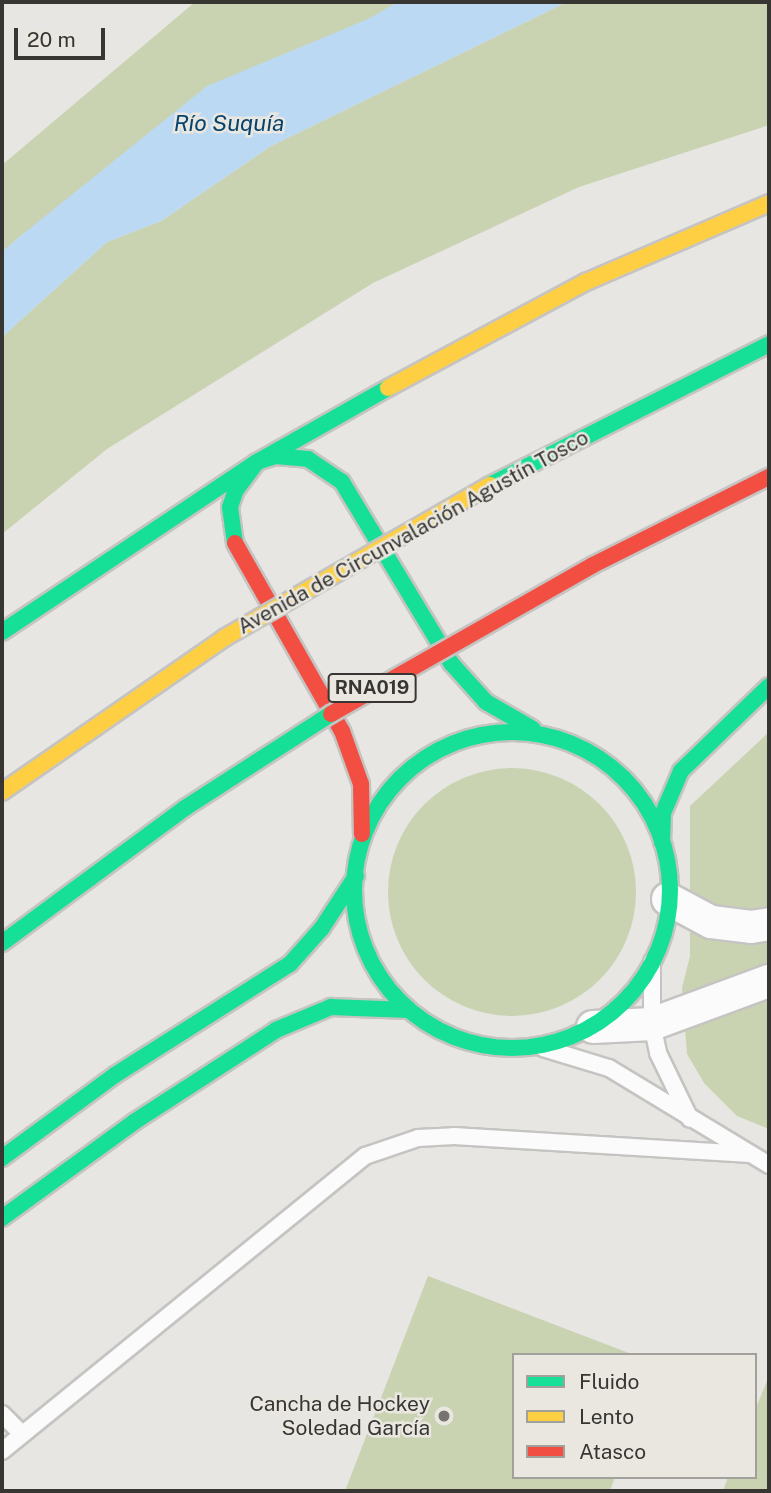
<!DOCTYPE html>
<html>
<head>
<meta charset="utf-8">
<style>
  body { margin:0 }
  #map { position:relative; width:771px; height:1493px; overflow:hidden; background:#e7e6e2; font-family:"Public Sans",sans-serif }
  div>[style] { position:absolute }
  .green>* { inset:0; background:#c9d3b2 }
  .round { border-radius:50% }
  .water>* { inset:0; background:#bcd9f3 }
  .roads { filter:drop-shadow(2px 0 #c5c4c2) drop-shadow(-2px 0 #c5c4c2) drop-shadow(0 2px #c5c4c2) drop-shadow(0 -2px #c5c4c2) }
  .lane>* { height:16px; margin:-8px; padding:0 8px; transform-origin:8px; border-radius:8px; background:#fbfbfb }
  .street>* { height:32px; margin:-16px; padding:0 16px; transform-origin:16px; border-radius:16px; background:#fbfbfb }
  .fast>* { height:16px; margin:-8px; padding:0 8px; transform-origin:8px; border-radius:8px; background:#16e098 }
  .fast>.ring { margin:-8px; padding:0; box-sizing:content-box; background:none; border:16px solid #16e098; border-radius:50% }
  .slow>* { height:16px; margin:-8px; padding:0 8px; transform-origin:8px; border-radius:8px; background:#ffcf43 }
  .jam>* { height:16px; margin:-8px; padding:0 8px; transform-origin:8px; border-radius:8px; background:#f24e42 }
  .bridges { filter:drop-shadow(2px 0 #c5c4c2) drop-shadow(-2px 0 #c5c4c2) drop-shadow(0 2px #c5c4c2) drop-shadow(0 -2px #c5c4c2) }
  .fast-bridge>* { height:16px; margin:-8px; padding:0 8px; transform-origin:8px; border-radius:8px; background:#16e098 }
  .slow-bridge>* { height:16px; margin:-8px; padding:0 8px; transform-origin:8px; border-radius:8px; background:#ffcf43 }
  .jam-bridge>* { height:16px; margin:-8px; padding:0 8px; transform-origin:8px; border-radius:8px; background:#f24e42 }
  .dots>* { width:19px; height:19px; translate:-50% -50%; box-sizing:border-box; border:4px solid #e9e7e0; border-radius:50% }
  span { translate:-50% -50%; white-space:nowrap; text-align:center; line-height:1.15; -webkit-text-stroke:5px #e9e7e0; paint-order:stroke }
  .shield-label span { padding:2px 5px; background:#e9e7e0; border:2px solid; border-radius:5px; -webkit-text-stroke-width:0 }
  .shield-label { font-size:19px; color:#373633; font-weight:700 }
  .street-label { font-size:21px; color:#373633 }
  .poi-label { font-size:21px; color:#373633 }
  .right { translate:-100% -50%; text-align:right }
  .water-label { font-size:23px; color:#06446f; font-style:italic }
  .frame { position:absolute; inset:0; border:4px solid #373633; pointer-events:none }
  .legend { position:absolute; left:512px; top:1353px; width:245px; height:126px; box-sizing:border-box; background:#e9e7e0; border:2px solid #a2a09b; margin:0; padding:9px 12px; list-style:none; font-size:21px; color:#373633 }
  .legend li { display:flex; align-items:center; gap:14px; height:35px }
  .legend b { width:35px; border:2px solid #a2a09b }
  .scale { position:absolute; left:14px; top:28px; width:91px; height:32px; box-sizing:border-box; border:4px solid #373633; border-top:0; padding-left:9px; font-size:21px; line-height:24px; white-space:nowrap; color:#373633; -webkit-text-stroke:5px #e9e7e0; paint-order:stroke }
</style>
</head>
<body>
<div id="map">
  <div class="green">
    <div style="clip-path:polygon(195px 2px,398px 2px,23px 234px,2px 252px,2px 165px)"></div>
    <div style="clip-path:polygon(567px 2px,769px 2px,769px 125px,579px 187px,373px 283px,107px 449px,2px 534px,2px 337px,107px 242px,161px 221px,271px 146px)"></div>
    <div style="clip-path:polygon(769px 732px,769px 1129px,737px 1116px,704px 1083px,687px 1054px,682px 988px,690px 956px,690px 806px)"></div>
    <div class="round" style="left:388px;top:768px;width:248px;height:248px"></div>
    <div style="clip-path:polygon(428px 1276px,634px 1355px,514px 1355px,514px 1477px,615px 1477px,610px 1491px,345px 1491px)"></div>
    <div style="clip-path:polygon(769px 1376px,769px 1491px,723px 1491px,728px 1477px,755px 1477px,755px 1410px)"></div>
  </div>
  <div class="water">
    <div style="clip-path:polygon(398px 2px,567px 2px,271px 146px,161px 221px,107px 242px,2px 337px,2px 252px,23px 234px,207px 86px,368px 19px)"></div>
  </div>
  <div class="roads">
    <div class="lane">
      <div style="left:652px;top:962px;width:62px;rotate:90deg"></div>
      <div style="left:652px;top:1024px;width:30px;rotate:78deg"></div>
      <div style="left:658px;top:1053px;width:73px;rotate:64.1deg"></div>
      <div style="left:543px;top:1048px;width:69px;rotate:16.9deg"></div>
      <div style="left:609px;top:1068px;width:187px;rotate:31.2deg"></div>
      <div style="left:2px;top:1414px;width:25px;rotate:45deg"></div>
      <div style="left:2px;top:1451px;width:468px;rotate:-39.1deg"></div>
      <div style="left:365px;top:1156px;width:56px;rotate:-18.8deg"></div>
      <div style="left:418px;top:1138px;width:36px;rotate:-3deg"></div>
      <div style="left:454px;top:1136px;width:293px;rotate:3.5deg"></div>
    </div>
    <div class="street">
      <div style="left:668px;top:899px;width:49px;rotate:28.1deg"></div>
      <div style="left:711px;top:922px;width:40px;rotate:7.1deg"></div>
      <div style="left:751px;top:927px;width:18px;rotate:-9deg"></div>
      <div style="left:593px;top:1027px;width:59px;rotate:-2.9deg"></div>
      <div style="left:652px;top:1024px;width:125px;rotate:-20.2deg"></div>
    </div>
    <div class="fast">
      <div style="left:235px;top:543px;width:36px;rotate:-98deg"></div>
      <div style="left:230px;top:507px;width:18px;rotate:-71deg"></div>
      <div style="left:236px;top:490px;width:35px;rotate:-53deg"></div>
      <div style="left:257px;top:462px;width:19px;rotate:-18deg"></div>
      <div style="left:275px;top:456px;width:33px;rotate:5deg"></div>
      <div style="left:308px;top:459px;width:41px;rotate:34.1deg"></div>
      <div style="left:342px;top:482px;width:211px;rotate:58.9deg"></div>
      <div style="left:451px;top:663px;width:52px;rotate:48.1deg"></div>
      <div style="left:486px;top:702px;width:54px;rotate:29.9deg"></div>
      <div style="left:2px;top:632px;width:306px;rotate:-33.7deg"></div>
      <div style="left:257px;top:462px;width:150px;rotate:-29.5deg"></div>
      <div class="ring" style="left:354px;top:732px;width:300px;height:300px"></div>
      <div style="left:662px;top:842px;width:29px;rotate:-88deg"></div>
      <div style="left:663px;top:813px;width:46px;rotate:-66.8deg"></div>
      <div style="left:681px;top:771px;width:122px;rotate:-44deg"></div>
      <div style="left:2px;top:1158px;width:140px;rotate:-36.3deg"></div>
      <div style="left:115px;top:1075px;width:207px;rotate:-32.4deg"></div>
      <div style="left:290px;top:964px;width:48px;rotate:-48.4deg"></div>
      <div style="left:322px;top:928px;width:62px;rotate:-56.8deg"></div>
      <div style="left:2px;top:1218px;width:163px;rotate:-36deg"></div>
      <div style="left:134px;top:1122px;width:169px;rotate:-32.9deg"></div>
      <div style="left:276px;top:1030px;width:60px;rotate:-22.7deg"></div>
      <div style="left:331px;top:1007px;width:77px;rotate:2.2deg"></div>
    </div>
    <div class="slow">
      <div style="left:388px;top:388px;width:225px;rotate:-28.2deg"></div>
      <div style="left:586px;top:282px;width:199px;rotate:-23.3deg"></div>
    </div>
    <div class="jam">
      <div style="left:235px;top:543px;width:216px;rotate:60.4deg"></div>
      <div style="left:342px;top:731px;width:56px;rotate:70.3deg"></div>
      <div style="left:361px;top:784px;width:50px;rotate:88.9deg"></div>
    </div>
  </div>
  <div class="bridges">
    <div class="fast-bridge">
      <div style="left:490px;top:485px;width:313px;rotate:-26.8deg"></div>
      <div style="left:2px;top:943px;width:227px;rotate:-36.4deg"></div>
      <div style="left:185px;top:808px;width:174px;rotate:-32.8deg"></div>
    </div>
    <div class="slow-bridge">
      <div style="left:2px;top:792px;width:270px;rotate:-34.7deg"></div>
      <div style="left:224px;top:638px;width:307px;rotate:-29.9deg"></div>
    </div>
    <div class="jam-bridge">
      <div style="left:331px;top:714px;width:301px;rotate:-29.6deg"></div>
      <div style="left:593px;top:565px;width:197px;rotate:-26.6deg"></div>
    </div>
  </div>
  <div class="dots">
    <div style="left:444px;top:1416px;background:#757470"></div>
  </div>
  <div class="shield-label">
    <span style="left:372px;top:688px">RNA019</span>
  </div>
  <div class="street-label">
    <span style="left:413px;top:532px;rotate:-29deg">Avenida de Circunvalación Agustín Tosco</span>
  </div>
  <div class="poi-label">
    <span class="right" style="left:430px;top:1416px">Cancha de Hockey<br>Soledad García</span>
  </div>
  <div class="water-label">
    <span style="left:229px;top:123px">Río Suquía</span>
  </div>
  <div class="frame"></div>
  <ul class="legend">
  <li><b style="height:9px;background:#16e098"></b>Fluido</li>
  <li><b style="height:9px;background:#ffcf43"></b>Lento</li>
  <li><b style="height:9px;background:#f24e42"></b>Atasco</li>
  </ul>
  <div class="scale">20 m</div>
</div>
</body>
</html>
